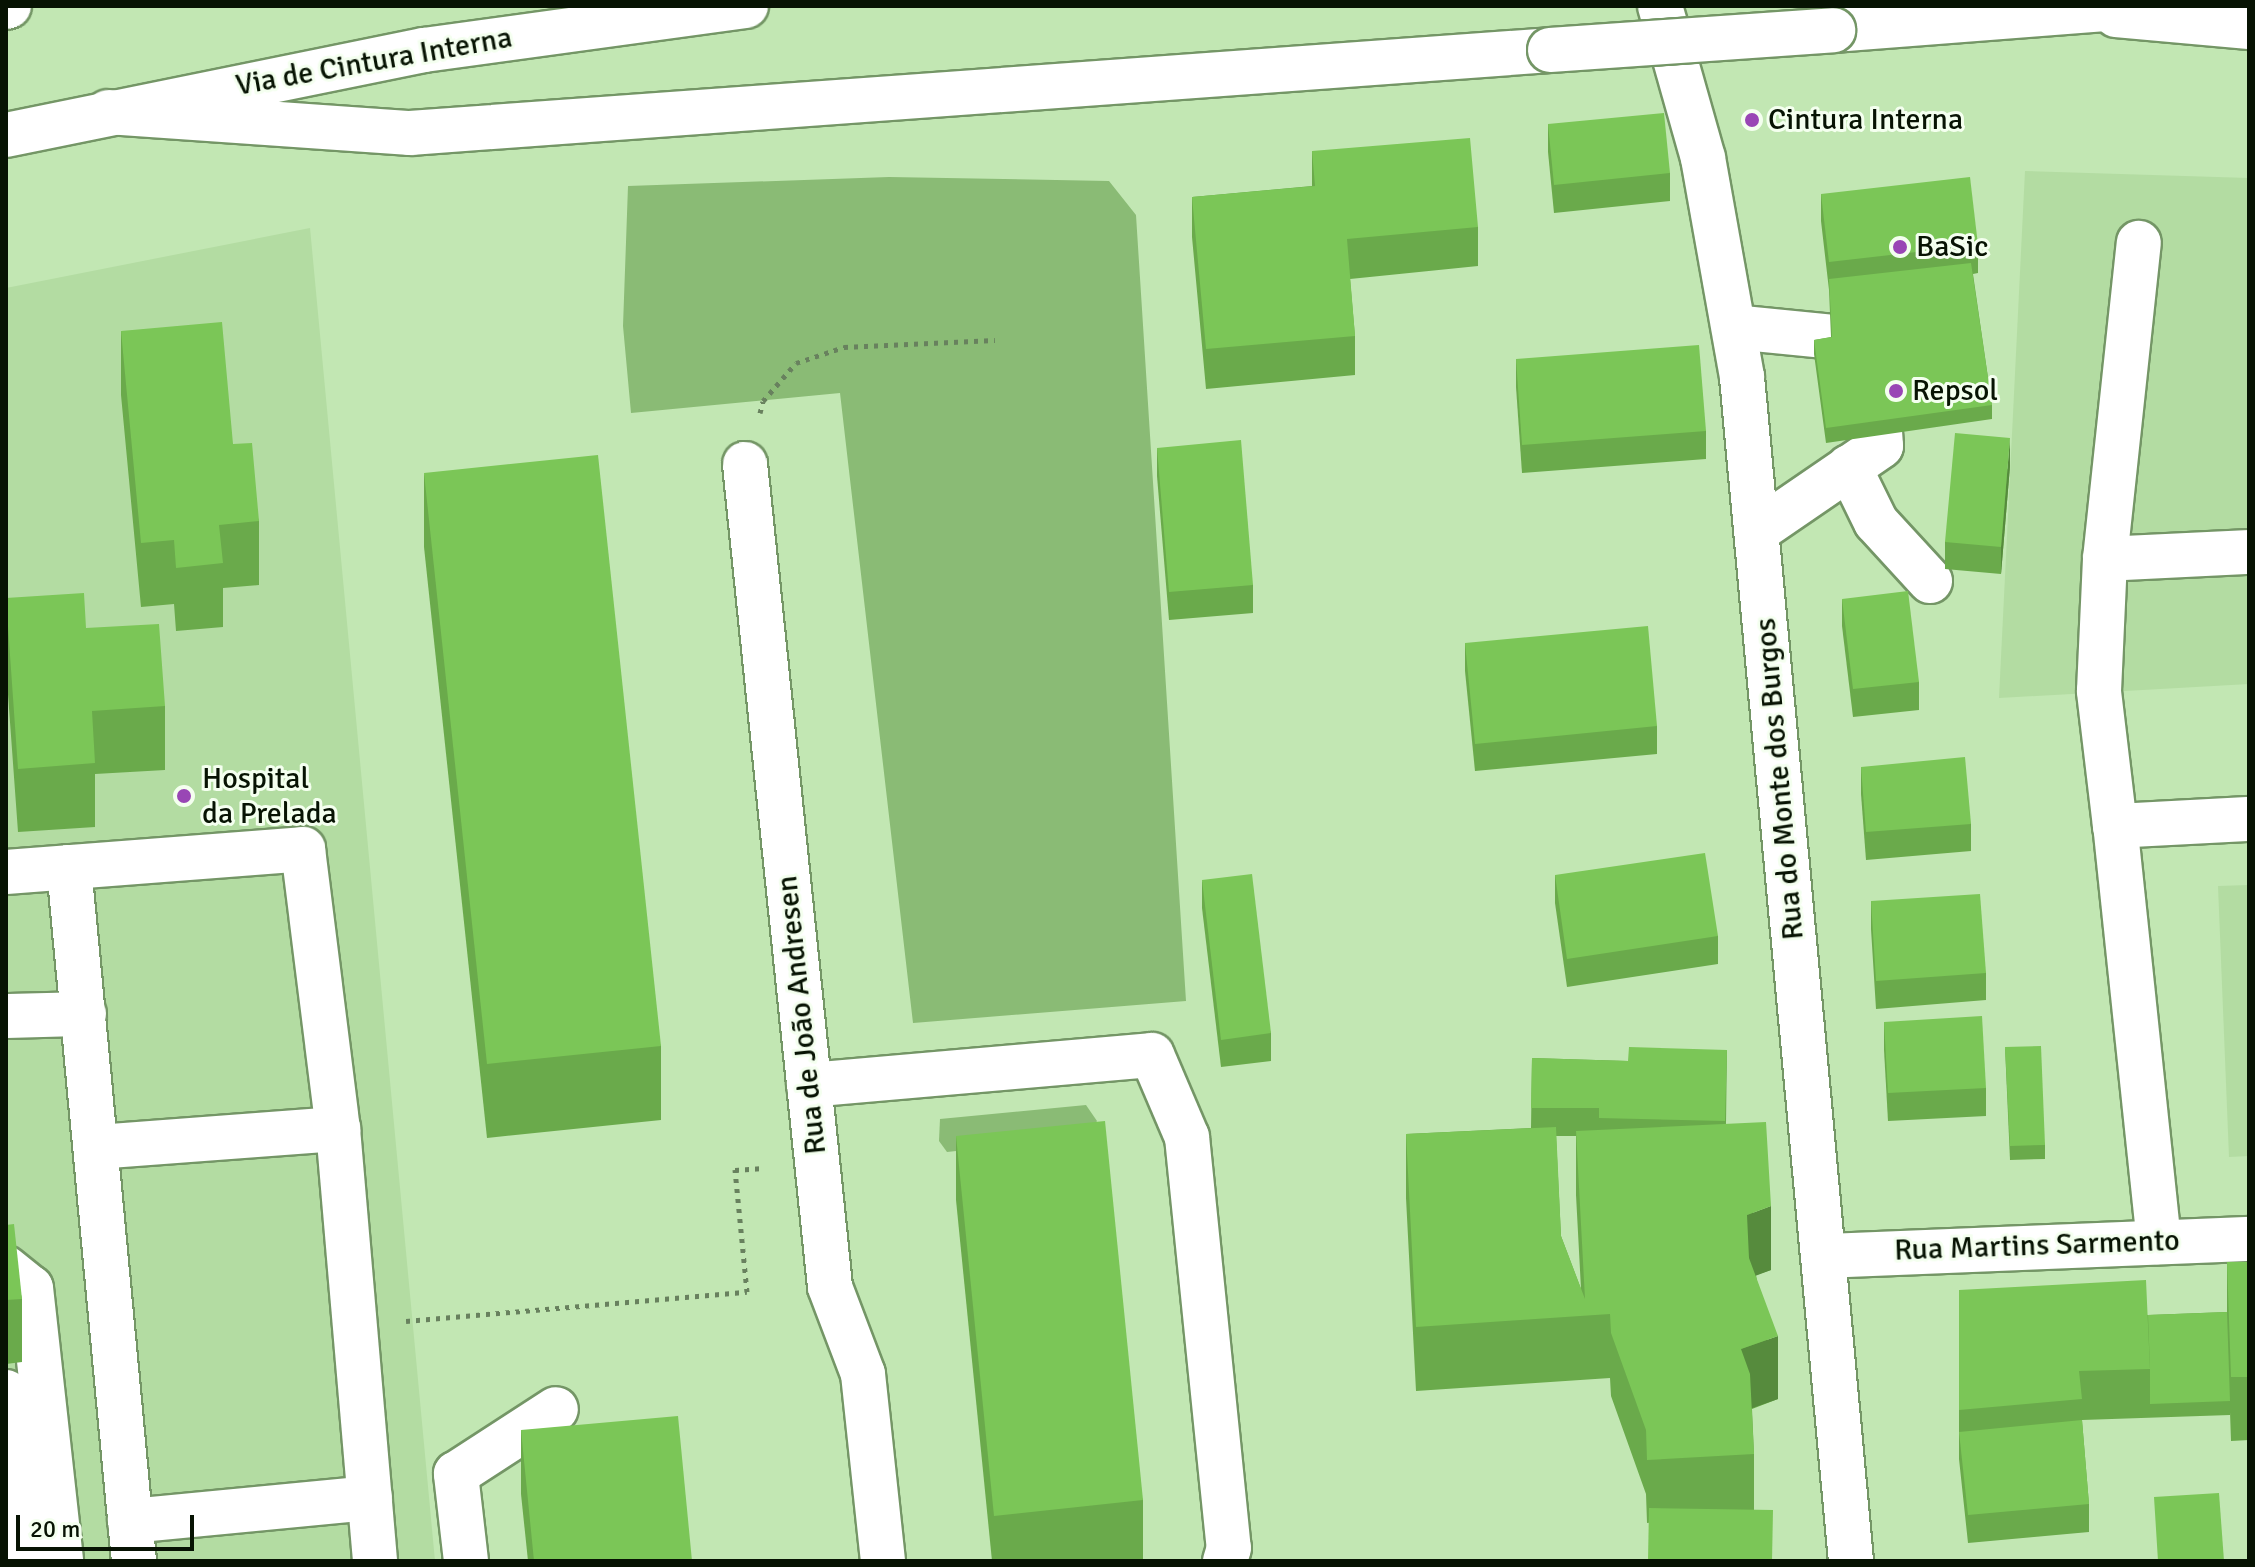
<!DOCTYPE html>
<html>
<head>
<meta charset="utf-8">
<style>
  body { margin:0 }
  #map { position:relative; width:2255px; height:1567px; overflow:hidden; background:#c2e7b3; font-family:Signika,sans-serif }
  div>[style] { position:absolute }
  .built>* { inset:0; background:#b3dca2 }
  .green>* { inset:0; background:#8abb75 }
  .path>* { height:5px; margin-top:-2.5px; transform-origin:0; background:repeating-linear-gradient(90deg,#68815e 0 4px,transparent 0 10px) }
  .roads { filter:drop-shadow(2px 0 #749666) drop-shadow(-2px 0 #749666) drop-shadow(0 2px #749666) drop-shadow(0 -2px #749666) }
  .minor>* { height:44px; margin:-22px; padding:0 22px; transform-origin:22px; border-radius:22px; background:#fff }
  .major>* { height:44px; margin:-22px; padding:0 22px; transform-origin:22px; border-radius:22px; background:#fff }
  .highway>* { height:44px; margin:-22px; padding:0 22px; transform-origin:22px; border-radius:22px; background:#fff }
  .bridges { filter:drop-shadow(2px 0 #749666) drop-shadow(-2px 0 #749666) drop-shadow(0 2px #749666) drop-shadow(0 -2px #749666) }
  .highway-bridge>* { height:44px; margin:-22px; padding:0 22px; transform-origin:22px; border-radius:22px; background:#fff }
  .wall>* { inset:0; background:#6aaa4b }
  .shaded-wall>* { inset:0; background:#568b3d }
  .building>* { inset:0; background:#7bc657 }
  .dots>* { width:22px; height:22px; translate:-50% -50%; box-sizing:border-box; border:4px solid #f4ffef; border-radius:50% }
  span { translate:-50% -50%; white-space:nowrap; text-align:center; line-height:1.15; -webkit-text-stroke:6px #f4ffef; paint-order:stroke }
  .street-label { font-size:30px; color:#071303 }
  .poi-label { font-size:30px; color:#071303 }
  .left { translate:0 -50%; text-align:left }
  .frame { position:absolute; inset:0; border:8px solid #071303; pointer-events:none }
  .scale { position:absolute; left:16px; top:1515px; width:178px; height:36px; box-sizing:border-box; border:4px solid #071303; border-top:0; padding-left:10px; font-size:24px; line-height:28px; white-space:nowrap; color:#071303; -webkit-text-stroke:6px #f4ffef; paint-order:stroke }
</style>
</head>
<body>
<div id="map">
  <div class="built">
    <div style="clip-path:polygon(2025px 171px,2249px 178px,2249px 684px,1999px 698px)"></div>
    <div style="clip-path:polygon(310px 228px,435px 1561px,6px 1561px,6px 288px)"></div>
    <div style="clip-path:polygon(2249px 885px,2249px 1156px,2229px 1157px,2218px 886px)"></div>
  </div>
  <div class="green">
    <div style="clip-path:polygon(889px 177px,1109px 181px,1136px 215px,1186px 1001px,913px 1023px,840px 393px,631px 413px,623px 326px,628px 186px)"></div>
    <div style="clip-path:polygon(1086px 1105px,1097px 1121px,1086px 1137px,947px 1152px,939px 1141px,940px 1119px)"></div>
  </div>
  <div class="path">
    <div style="left:760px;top:413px;width:12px;rotate:-76deg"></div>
    <div style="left:763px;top:401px;width:50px;rotate:-49deg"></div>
    <div style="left:796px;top:363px;width:51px;rotate:-18.4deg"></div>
    <div style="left:844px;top:347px;width:151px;rotate:-2.7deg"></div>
    <div style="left:406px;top:1321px;width:342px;rotate:-4.9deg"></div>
    <div style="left:747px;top:1292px;width:123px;rotate:-95.6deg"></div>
    <div style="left:735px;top:1170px;width:29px;rotate:-4deg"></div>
  </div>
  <div class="roads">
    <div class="minor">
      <div style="left:1734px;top:327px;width:141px;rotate:5.7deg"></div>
      <div style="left:1874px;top:341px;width:105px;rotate:86.2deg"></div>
      <div style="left:1881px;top:446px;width:150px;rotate:145.6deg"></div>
      <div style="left:745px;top:464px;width:827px;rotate:84.1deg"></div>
      <div style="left:830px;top:1287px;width:93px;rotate:69.2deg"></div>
      <div style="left:863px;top:1374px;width:188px;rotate:83.9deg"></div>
      <div style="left:1849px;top:467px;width:61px;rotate:63.9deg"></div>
      <div style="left:1876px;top:522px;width:80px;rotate:47.5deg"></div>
      <div style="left:2105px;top:559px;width:144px;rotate:-2.8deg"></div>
      <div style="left:2115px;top:826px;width:136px;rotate:-96.8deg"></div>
      <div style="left:2099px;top:691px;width:132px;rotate:-87.4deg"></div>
      <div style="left:2105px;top:559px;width:318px;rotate:-83.9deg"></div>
      <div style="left:69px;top:867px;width:697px;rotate:84.65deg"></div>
      <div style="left:6px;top:872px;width:298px;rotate:-4.4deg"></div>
      <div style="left:303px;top:849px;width:282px;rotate:82.9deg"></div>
      <div style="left:338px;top:1129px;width:434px;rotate:85.1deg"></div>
      <div style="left:6px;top:1016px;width:78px;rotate:-1.5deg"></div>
      <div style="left:809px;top:1085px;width:344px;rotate:-5deg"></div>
      <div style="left:1152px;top:1055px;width:89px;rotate:66.9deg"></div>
      <div style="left:1187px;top:1137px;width:413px;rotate:84.2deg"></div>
      <div style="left:1229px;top:1548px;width:14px;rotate:107deg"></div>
      <div style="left:97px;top:1147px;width:242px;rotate:-4.3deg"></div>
      <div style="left:2159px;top:1242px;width:418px;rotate:-96deg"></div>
      <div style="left:2115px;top:826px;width:134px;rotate:-3deg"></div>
      <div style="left:1825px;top:1256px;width:424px;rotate:-2.3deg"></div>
      <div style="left:6px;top:1268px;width:32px;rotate:39deg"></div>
      <div style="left:31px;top:1288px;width:275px;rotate:83.7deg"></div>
      <div style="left:6px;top:1392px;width:170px;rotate:84.9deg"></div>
      <div style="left:130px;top:1521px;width:241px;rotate:-5.5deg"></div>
      <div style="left:466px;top:1561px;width:88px;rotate:-96.6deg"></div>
      <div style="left:456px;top:1474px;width:119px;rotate:-33deg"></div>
    </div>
    <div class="major">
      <div style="left:1660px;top:6px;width:158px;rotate:74.2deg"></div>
      <div style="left:1703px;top:158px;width:222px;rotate:79.9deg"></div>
      <div style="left:1742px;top:377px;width:1189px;rotate:84.74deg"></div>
    </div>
    <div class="highway">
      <div style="left:6px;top:7px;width:3px;rotate:-18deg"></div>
      <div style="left:2116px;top:15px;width:134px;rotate:5.2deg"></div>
      <div style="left:1833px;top:30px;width:315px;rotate:-4.4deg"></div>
      <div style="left:108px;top:112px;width:303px;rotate:4deg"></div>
      <div style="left:410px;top:133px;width:1143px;rotate:-4.16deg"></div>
      <div style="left:6px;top:135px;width:427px;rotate:-11.5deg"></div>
      <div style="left:424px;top:50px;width:325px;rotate:-7.8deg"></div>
    </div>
  </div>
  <div class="bridges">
    <div class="highway-bridge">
      <div style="left:1550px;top:50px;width:284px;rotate:-4deg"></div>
    </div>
  </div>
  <div class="wall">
    <div style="clip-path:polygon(1548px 124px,1670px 173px,1670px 201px,1554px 213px,1548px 152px)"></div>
    <div style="clip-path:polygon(1312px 151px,1478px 227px,1478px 266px,1350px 279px,1355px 336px,1355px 375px,1206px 389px,1192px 237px,1192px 197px,1312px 186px)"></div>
    <div style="clip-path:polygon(1821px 194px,1978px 245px,1978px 273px,1973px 274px,1992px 405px,1992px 419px,1826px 443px,1814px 354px,1814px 340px,1831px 337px,1829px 290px,1821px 221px)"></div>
    <div style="clip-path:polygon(121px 331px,233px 444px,259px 521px,259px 585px,223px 588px,223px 627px,176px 631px,174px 604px,141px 607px,121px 395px)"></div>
    <div style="clip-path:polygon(1516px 359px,1706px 431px,1706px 459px,1522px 473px,1516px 387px)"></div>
    <div style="clip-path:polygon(1157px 448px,1253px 585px,1253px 613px,1169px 620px,1157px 476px)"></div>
    <div style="clip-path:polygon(2010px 466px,2001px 574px,1945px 569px,1945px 542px)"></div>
    <div style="clip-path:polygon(424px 473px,661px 1046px,661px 1120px,487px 1138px,424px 547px)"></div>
    <div style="clip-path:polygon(6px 598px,86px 628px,165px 706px,165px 770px,95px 774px,95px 827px,18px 832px,6px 667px)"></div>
    <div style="clip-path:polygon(1842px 599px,1919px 682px,1919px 710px,1853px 717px,1842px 626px)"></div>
    <div style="clip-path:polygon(1465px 643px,1657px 726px,1657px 754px,1475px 771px,1465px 671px)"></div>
    <div style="clip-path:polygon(1861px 767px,1971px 824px,1971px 851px,1866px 860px,1861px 794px)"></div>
    <div style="clip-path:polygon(1555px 875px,1718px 936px,1718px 964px,1567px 987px,1555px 903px)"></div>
    <div style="clip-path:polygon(1202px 880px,1271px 1033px,1271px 1061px,1221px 1067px,1202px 908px)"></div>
    <div style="clip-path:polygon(1871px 901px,1986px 973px,1986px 1000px,1876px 1009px,1871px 929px)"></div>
    <div style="clip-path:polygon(1884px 1022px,1986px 1088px,1986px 1116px,1888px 1121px,1884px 1050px)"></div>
    <div style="clip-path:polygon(2005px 1047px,2045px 1145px,2045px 1159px,2010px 1160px)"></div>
    <div style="clip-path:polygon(evenodd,1727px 1050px,1726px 1124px,1771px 1270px,1756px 1275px,1778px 1399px,1752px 1409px,1754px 1454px,1754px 1510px,1647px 1523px,1646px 1494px,1611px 1396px,1610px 1378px,1416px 1391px,1406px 1198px,1406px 1134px,1531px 1128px,1532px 1058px,1628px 1061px,1727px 1050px,1556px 1136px,1576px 1136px,1576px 1195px,1581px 1289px,1561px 1236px,1556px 1136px)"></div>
    <div style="clip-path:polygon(956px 1136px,1143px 1500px,1143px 1561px,992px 1561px,956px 1200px)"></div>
    <div style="clip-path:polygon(6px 1225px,22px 1299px,22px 1362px,6px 1364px)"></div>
    <div style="clip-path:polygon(2227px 1262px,2249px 1262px,2249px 1440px,2231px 1441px,2230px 1412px,2230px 1415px,2082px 1420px,2089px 1504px,2089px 1532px,1968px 1543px,1959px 1459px,1959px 1290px,2148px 1315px,2227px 1312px)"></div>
    <div style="clip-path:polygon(521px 1430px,692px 1561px,528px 1561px,521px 1494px)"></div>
  </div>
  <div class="shaded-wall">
    <div style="clip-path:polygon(2010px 438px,2010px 466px,2001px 574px,2001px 547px)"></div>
    <div style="clip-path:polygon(1771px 1206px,1771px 1270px,1747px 1279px,1747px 1215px)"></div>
    <div style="clip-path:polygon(1778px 1336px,1778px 1399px,1741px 1412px,1741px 1349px)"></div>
  </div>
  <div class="building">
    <div style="clip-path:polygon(1664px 113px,1670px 173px,1554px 185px,1548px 124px)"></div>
    <div style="clip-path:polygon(1470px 138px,1478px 227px,1347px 239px,1355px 336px,1206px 349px,1192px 197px,1315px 186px,1312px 151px)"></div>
    <div style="clip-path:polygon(1970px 177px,1978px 245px,1829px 262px,1821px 194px)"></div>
    <div style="clip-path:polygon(1971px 263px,1992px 405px,1826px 428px,1814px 340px,1832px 337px,1829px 279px)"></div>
    <div style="clip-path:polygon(222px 322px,233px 444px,252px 443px,259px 521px,219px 525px,223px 563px,176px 568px,174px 540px,141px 543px,121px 331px)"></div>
    <div style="clip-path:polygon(1699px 345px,1706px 431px,1522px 445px,1516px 359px)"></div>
    <div style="clip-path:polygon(1955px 433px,2010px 438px,2001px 547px,1945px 542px)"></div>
    <div style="clip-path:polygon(1241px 440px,1253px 585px,1169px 592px,1157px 448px)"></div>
    <div style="clip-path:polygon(598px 455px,661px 1046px,487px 1064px,424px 473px)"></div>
    <div style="clip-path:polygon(1908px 591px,1919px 682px,1853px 689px,1842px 599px)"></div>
    <div style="clip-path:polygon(84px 593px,86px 628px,159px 624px,165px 706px,92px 711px,95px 763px,18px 769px,6px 598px)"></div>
    <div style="clip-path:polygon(1648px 626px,1657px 726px,1475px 744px,1465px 643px)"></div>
    <div style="clip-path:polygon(1965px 757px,1971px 824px,1866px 832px,1861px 767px)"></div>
    <div style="clip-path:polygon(1705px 853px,1718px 936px,1567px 959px,1555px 875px)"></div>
    <div style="clip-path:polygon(1252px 874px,1271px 1033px,1221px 1040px,1202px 880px)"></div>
    <div style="clip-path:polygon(1980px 894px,1986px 973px,1876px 981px,1871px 901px)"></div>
    <div style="clip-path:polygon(1982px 1016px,1986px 1088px,1888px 1093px,1884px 1022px)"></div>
    <div style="clip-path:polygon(2041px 1046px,2045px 1145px,2010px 1146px,2005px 1047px)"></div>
    <div style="clip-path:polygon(1629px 1047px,1727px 1050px,1725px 1121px,1599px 1118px,1599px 1108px,1531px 1108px,1532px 1058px,1628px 1061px)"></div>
    <div style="clip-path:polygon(1105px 1121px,1143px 1500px,994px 1516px,956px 1136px)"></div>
    <div style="clip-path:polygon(1766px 1122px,1771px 1206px,1747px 1215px,1749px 1258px,1778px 1336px,1741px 1349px,1750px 1374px,1754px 1454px,1647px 1460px,1646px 1430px,1611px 1333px,1610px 1314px,1416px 1327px,1406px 1134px,1556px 1127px,1561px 1236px,1585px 1299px,1576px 1131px)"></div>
    <div style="clip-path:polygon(14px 1224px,22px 1299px,6px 1300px,6px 1225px)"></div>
    <div style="clip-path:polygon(2227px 1262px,2249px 1262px,2249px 1377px,2231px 1377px)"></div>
    <div style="clip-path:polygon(2146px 1280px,2150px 1369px,2079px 1371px,2082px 1399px,1959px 1410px,1959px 1290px)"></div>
    <div style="clip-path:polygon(2227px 1312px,2230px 1401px,2150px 1404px,2150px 1369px,2148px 1315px)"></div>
    <div style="clip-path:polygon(678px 1416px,692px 1561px,534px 1561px,521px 1430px)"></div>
    <div style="clip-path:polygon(2082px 1420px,2089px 1504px,1968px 1515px,1959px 1432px)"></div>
    <div style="clip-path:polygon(2219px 1493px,2224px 1561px,2158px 1561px,2154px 1497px)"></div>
    <div style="clip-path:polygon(1649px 1508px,1773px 1510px,1772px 1561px,1648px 1561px)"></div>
  </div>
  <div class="dots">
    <div style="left:1752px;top:120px;background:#9946b5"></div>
    <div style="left:1900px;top:247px;background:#9946b5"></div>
    <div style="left:1896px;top:391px;background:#9946b5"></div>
    <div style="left:184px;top:796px;background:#9946b5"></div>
  </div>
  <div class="street-label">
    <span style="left:374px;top:62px;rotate:-10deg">Via de Cintura Interna</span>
    <span style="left:1780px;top:779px;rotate:-95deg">Rua do Monte dos Burgos</span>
    <span style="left:802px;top:1015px;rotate:-96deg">Rua de João Andresen</span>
    <span style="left:2037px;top:1246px;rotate:-2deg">Rua Martins Sarmento</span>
  </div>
  <div class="poi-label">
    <span class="left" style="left:1768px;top:120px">Cintura Interna</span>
    <span class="left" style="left:1916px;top:247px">BaSic</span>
    <span class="left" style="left:1912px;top:391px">Repsol</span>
    <span class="left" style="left:202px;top:796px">Hospital<br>da Prelada</span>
  </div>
  <div class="frame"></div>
  <div class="scale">20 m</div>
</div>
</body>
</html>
